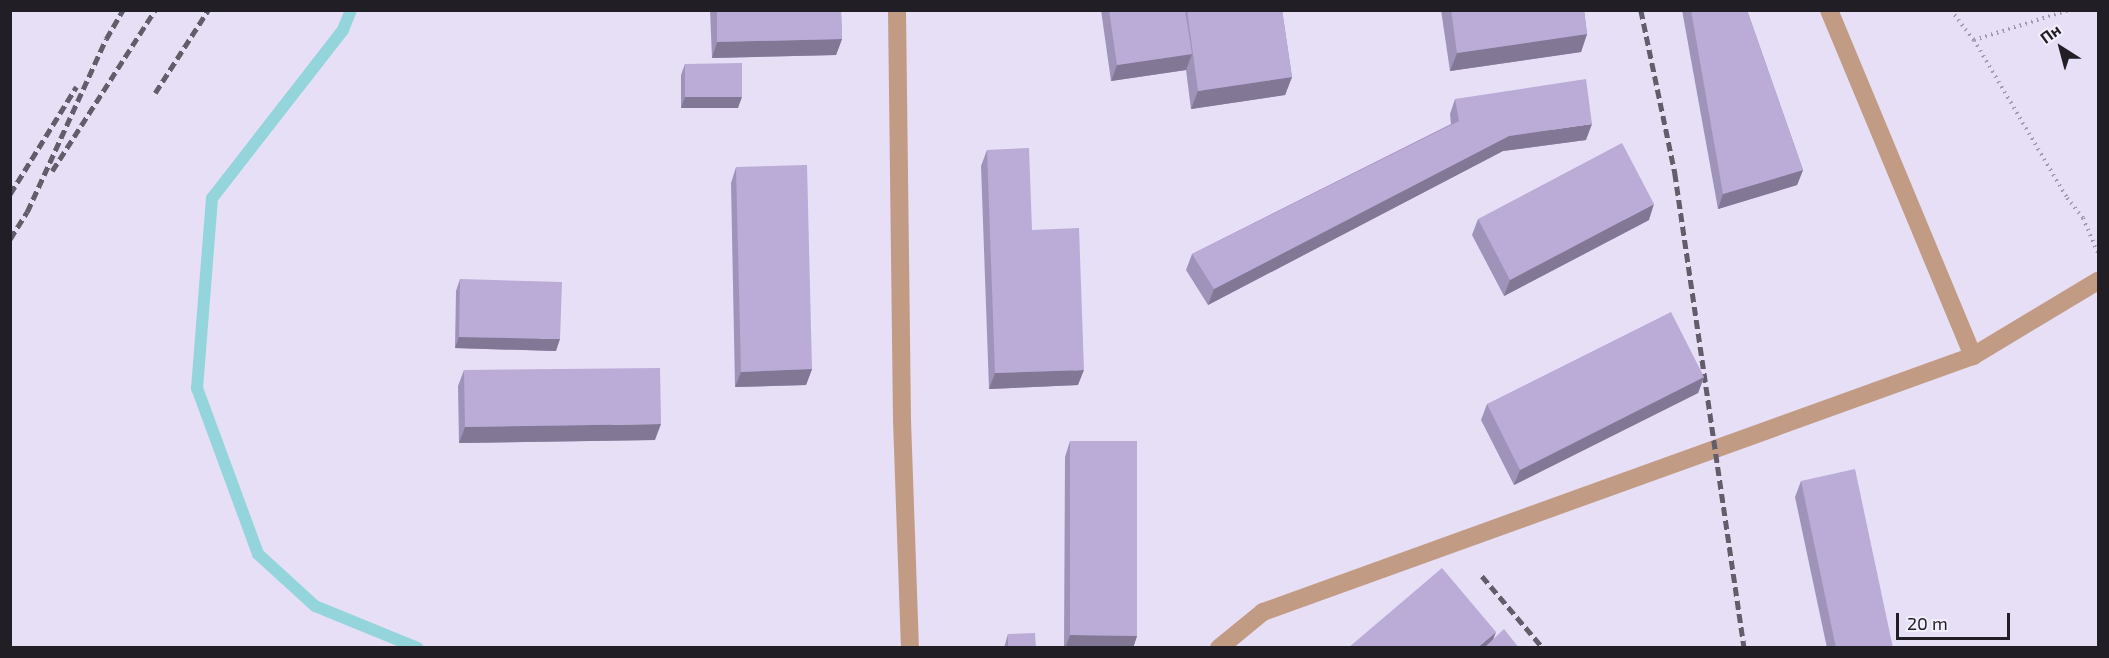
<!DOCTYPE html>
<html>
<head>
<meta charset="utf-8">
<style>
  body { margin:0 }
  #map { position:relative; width:2109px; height:658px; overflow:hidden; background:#e7dff6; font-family:"Exo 2",sans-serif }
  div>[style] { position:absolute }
  .stream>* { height:12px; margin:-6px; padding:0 6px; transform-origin:6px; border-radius:6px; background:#94d4db }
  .path>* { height:4px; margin-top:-2px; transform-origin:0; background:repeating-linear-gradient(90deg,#a19bac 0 1.5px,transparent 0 6px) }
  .lane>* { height:18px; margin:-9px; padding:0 9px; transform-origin:9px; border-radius:9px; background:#c29b85 }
  .rail>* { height:4.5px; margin-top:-2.25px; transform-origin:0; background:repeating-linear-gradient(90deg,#615d6a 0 9px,transparent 0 13.5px) }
  .wall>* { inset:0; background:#a093b9 }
  .shaded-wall>* { inset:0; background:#827896 }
  .building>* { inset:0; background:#baabd7 }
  span { translate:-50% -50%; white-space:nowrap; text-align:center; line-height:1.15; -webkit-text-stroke:5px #f3eefc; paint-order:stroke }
  .frame { position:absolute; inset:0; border:12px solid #211e26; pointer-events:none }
  .north { position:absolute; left:2031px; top:18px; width:60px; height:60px; -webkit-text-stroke:4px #f3eefc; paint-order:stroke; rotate:324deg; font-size:16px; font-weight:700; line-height:24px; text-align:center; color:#211e26 }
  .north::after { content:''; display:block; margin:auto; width:21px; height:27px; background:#211e26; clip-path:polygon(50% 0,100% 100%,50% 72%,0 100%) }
  .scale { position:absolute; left:1896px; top:613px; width:114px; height:27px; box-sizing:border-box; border:3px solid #211e26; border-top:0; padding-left:8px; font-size:18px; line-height:21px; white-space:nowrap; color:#211e26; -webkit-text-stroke:4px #f3eefc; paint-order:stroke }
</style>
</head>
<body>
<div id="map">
  <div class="stream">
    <div style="left:351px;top:10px;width:22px;rotate:112deg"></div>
    <div style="left:343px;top:30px;width:213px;rotate:127.9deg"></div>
    <div style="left:212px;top:198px;width:191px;rotate:94.5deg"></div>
    <div style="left:197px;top:388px;width:177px;rotate:69.8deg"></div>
    <div style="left:258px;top:554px;width:77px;rotate:42.4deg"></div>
    <div style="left:315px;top:606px;width:111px;rotate:22.2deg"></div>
  </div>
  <div class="path">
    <div style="left:1951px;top:10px;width:38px;rotate:53deg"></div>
    <div style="left:1974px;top:40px;width:183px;rotate:59.5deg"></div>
    <div style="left:2067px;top:198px;width:26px;rotate:51deg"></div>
    <div style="left:2083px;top:218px;width:39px;rotate:67deg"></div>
    <div style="left:1974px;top:40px;width:100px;rotate:-17.5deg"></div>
  </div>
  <div class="lane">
    <div style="left:897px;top:10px;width:410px;rotate:89.3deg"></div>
    <div style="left:902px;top:420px;width:228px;rotate:88deg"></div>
    <div style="left:1829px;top:10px;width:375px;rotate:67.4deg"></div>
    <div style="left:1219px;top:648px;width:57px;rotate:-39.3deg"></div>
    <div style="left:1263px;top:612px;width:755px;rotate:-19.83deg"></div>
    <div style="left:1973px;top:356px;width:146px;rotate:-31deg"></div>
  </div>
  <div class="rail">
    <div style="left:1641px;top:10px;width:167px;rotate:78.2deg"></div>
    <div style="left:1675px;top:173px;width:480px;rotate:81.7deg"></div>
    <div style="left:155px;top:93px;width:98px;rotate:-57.4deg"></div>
    <div style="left:52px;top:171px;width:191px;rotate:-57.4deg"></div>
    <div style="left:10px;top:194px;width:126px;rotate:-58.3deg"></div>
    <div style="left:10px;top:239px;width:32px;rotate:-58deg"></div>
    <div style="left:27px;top:212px;width:190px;rotate:-65.5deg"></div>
    <div style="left:106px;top:39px;width:34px;rotate:-60deg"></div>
    <div style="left:1482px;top:576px;width:94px;rotate:49.7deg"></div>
  </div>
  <div class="wall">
    <div style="clip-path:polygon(710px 10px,841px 10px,842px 39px,836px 55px,712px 58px)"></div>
    <div style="clip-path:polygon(1101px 10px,1282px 10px,1292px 77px,1285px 95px,1191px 109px,1186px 70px,1111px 81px)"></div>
    <div style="clip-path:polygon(1441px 10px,1584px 10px,1587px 34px,1581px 52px,1450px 71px)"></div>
    <div style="clip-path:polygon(1682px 10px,1747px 10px,1803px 170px,1797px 185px,1718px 209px)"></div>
    <div style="clip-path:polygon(685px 64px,738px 108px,681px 108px,681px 75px)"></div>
    <div style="clip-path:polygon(1455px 99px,1586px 140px,1503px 151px,1208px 305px,1186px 270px,1192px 254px,1451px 124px,1450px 114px)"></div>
    <div style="clip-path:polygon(987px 150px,1032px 230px,1078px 385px,989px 389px,981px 166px)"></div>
    <div style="clip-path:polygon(736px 167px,812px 369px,806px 385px,735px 387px,731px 183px)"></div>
    <div style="clip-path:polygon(1478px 219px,1649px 220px,1504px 296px,1472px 235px)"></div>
    <div style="clip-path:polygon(460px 279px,556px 351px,455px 348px,456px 291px)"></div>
    <div style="clip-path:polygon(464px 370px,655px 440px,459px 443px,458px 386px)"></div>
    <div style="clip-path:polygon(1704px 377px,1698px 393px,1514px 485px,1481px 420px,1487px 404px)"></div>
    <div style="clip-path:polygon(1070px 441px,1137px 636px,1133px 648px,1064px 648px,1065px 457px)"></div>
    <div style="clip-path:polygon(1801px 481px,1893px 648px,1827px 648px,1795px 497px)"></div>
    <div style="clip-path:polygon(1008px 634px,1036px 648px,1004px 648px)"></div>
  </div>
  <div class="shaded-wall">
    <div style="clip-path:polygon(1587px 34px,1581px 52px,1450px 71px,1457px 53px)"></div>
    <div style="clip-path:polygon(842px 39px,836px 55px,712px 58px,717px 42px)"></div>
    <div style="clip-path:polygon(1192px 54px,1186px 70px,1111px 81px,1117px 65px)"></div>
    <div style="clip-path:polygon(1292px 77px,1285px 95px,1191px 109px,1198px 91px)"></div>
    <div style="clip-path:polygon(685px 97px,742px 97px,738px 108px,681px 108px)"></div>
    <div style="clip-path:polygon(1592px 124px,1586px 140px,1503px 151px,1208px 305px,1214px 289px,1509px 136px)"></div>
    <div style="clip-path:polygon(1803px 170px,1797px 185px,1718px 209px,1723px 194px)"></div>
    <div style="clip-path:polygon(1654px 204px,1649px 220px,1504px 296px,1510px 280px)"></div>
    <div style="clip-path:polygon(459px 337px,560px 339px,556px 351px,455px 348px)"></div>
    <div style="clip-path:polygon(812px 369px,806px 385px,735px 387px,741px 372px)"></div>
    <div style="clip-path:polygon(1084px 370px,1078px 385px,989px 389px,995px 373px)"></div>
    <div style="clip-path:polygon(1704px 377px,1698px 393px,1514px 485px,1520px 470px)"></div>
    <div style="clip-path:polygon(661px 424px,655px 440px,459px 443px,465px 427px)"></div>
    <div style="clip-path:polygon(1496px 632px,1490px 648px,1477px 648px)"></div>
    <div style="clip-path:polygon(1070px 635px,1137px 636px,1133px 648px,1065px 648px)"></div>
  </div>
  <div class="building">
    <div style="clip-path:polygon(717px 10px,841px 10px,842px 39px,717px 42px)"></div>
    <div style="clip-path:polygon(1109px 10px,1185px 10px,1192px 54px,1117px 65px)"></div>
    <div style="clip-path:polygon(1187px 10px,1282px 10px,1292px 77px,1198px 91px)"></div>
    <div style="clip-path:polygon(1451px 10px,1584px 10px,1587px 34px,1457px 53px)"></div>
    <div style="clip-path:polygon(1691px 10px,1747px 10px,1803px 170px,1723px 194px)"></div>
    <div style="clip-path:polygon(742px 63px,742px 97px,685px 97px,685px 64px)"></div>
    <div style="clip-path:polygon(1586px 79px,1592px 124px,1509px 136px,1214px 289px,1192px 254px,1459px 121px,1455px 99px)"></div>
    <div style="clip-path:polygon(1622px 143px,1654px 204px,1510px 280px,1478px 219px)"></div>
    <div style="clip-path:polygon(1029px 148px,1032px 230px,1079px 228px,1084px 370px,995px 373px,987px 150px)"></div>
    <div style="clip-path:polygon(807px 165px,812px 369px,741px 372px,736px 167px)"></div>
    <div style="clip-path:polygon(460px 279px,562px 282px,560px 339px,459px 337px)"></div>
    <div style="clip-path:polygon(1671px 312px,1704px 377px,1520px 470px,1487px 404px)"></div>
    <div style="clip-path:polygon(660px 368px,661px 424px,465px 427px,464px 370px)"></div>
    <div style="clip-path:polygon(1070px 441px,1137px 441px,1137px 636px,1070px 635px)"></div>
    <div style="clip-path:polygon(1855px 469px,1893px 648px,1836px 648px,1801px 481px)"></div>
    <div style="clip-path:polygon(1442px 568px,1496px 632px,1477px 648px,1348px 648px)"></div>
    <div style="clip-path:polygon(1504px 629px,1519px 648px,1484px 648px)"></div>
    <div style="clip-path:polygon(1035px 633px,1036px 648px,1008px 648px,1008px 634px)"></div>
  </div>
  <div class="frame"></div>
  <div class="north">Пн</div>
  <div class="scale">20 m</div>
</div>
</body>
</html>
